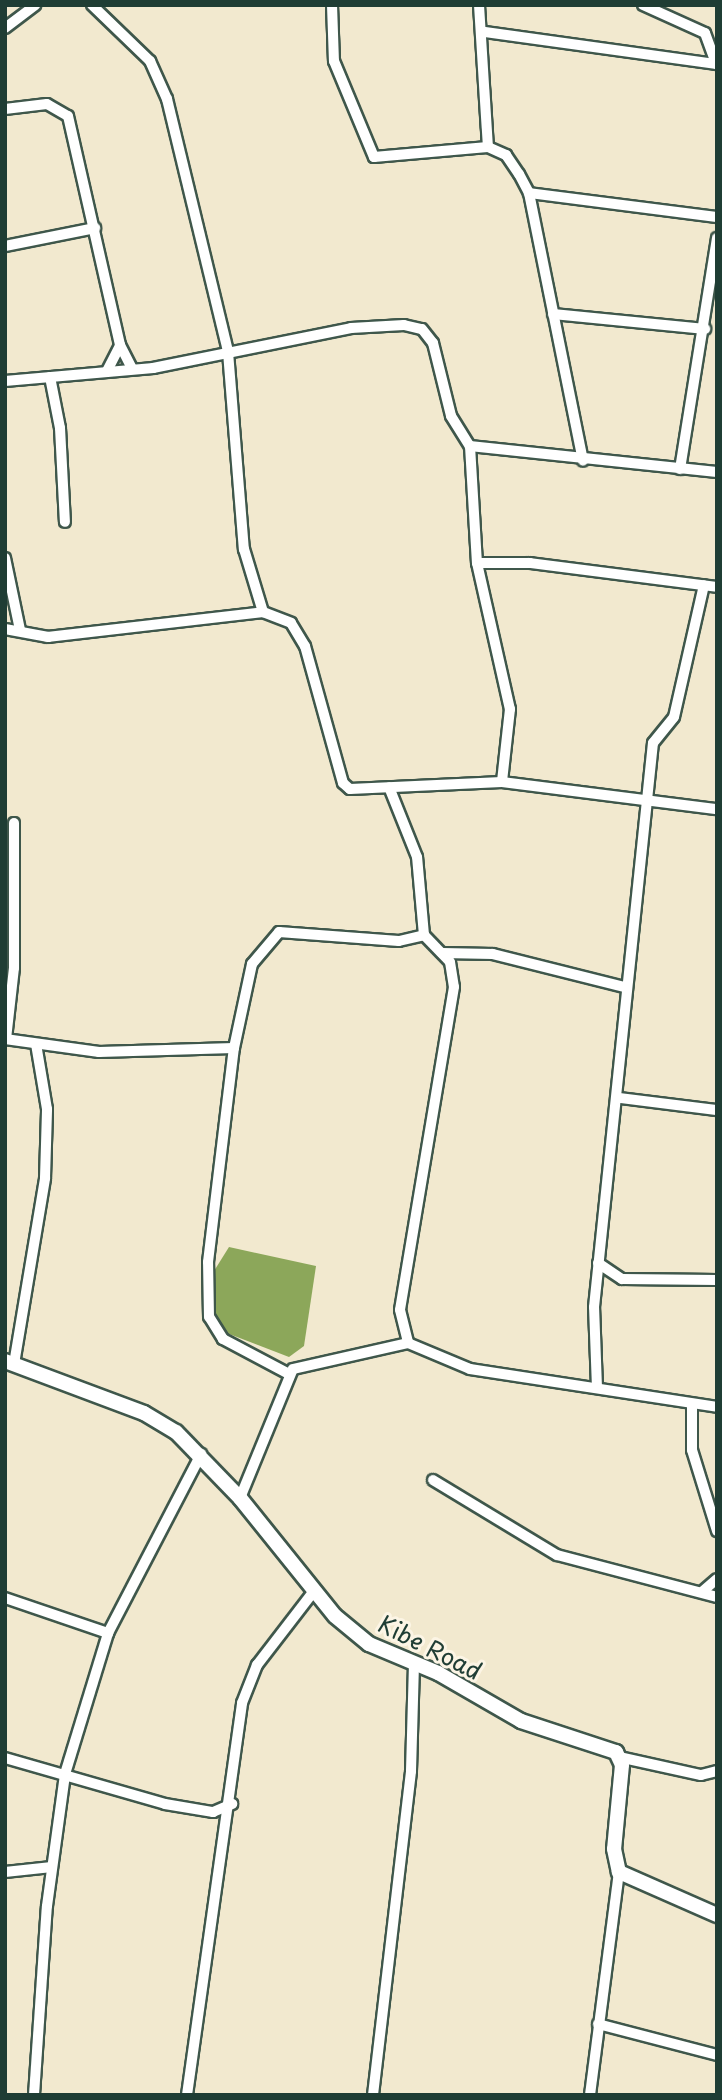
<!DOCTYPE html>
<html>
<head>
<meta charset="utf-8">
<style>
  body { margin:0 }
  #map { position:relative; width:722px; height:2100px; overflow:hidden; background:#f2e9cf; font-family:"Playpen Sans",sans-serif }
  div>[style] { position:absolute }
  .forest>* { inset:0; background:#8ca75a }
  .roads { filter:drop-shadow(2px 0 #3f574b) drop-shadow(-2px 0 #3f574b) drop-shadow(0 2px #3f574b) drop-shadow(0 -2px #3f574b) }
  .street>* { height:10px; margin:-5px; padding:0 5px; transform-origin:5px; border-radius:5px; background:#fff }
  .secondary>* { height:14px; margin:-7px; padding:0 7px; transform-origin:7px; border-radius:7px; background:#fff }
  span { translate:-50% -50%; white-space:nowrap; text-align:center; line-height:1.15; -webkit-text-stroke:6px #fcf5e5; paint-order:stroke }
  .street-label { font-size:24px; color:#1f3d34 }
  .frame { position:absolute; inset:0; border:7px solid #1f3d34; pointer-events:none }
</style>
</head>
<body>
<div id="map">
  <div class="forest">
    <div style="clip-path:polygon(229px 1247px,316px 1266px,304px 1346px,289px 1357px,216px 1329px,214px 1271px)"></div>
  </div>
  <div class="roads">
    <div class="street">
      <div style="left:92px;top:5px;width:81px;rotate:44deg"></div>
      <div style="left:150px;top:61px;width:42px;rotate:65.9deg"></div>
      <div style="left:167px;top:99px;width:260px;rotate:76.4deg"></div>
      <div style="left:228px;top:352px;width:198px;rotate:85.4deg"></div>
      <div style="left:244px;top:549px;width:66px;rotate:73.2deg"></div>
      <div style="left:263px;top:612px;width:30px;rotate:21deg"></div>
      <div style="left:291px;top:623px;width:27px;rotate:59deg"></div>
      <div style="left:305px;top:646px;width:142px;rotate:74.5deg"></div>
      <div style="left:343px;top:783px;width:9px;rotate:41deg"></div>
      <div style="left:350px;top:789px;width:152px;rotate:-2.6deg"></div>
      <div style="left:502px;top:782px;width:217px;rotate:7.2deg"></div>
      <div style="left:332px;top:5px;width:56px;rotate:88deg"></div>
      <div style="left:334px;top:61px;width:104px;rotate:67.4deg"></div>
      <div style="left:374px;top:157px;width:114px;rotate:-5deg"></div>
      <div style="left:488px;top:147px;width:20px;rotate:24deg"></div>
      <div style="left:506px;top:155px;width:23px;rotate:56deg"></div>
      <div style="left:519px;top:174px;width:21px;rotate:62deg"></div>
      <div style="left:529px;top:193px;width:273px;rotate:78.6deg"></div>
      <div style="left:479px;top:5px;width:142px;rotate:86.4deg"></div>
      <div style="left:643px;top:5px;width:68px;rotate:24.3deg"></div>
      <div style="left:705px;top:33px;width:33px;rotate:70deg"></div>
      <div style="left:5px;top:28px;width:38px;rotate:-37deg"></div>
      <div style="left:485px;top:32px;width:234px;rotate:7.9deg"></div>
      <div style="left:5px;top:109px;width:42px;rotate:-6.8deg"></div>
      <div style="left:47px;top:104px;width:24px;rotate:30deg"></div>
      <div style="left:68px;top:116px;width:235px;rotate:77.2deg"></div>
      <div style="left:120px;top:345px;width:27px;rotate:63deg"></div>
      <div style="left:529px;top:193px;width:190px;rotate:7.3deg"></div>
      <div style="left:5px;top:246px;width:92px;rotate:-11.3deg"></div>
      <div style="left:553px;top:314px;width:153px;rotate:5.6deg"></div>
      <div style="left:107px;top:371px;width:29px;rotate:-63deg"></div>
      <div style="left:50px;top:377px;width:52px;rotate:78.9deg"></div>
      <div style="left:60px;top:428px;width:94px;rotate:87deg"></div>
      <div style="left:5px;top:381px;width:149px;rotate:-5deg"></div>
      <div style="left:153px;top:368px;width:202px;rotate:-11.4deg"></div>
      <div style="left:351px;top:328px;width:53px;rotate:-3.2deg"></div>
      <div style="left:404px;top:325px;width:18px;rotate:13deg"></div>
      <div style="left:422px;top:329px;width:18px;rotate:52deg"></div>
      <div style="left:433px;top:343px;width:75px;rotate:76.1deg"></div>
      <div style="left:451px;top:416px;width:36px;rotate:58deg"></div>
      <div style="left:470px;top:446px;width:248px;rotate:6deg"></div>
      <div style="left:470px;top:446px;width:117px;rotate:86.6deg"></div>
      <div style="left:477px;top:563px;width:150px;rotate:77.3deg"></div>
      <div style="left:510px;top:709px;width:73px;rotate:96.3deg"></div>
      <div style="left:680px;top:469px;width:234px;rotate:-80.9deg"></div>
      <div style="left:5px;top:558px;width:74px;rotate:78.2deg"></div>
      <div style="left:477px;top:563px;width:53px"></div>
      <div style="left:530px;top:563px;width:189px;rotate:7.3deg"></div>
      <div style="left:5px;top:629px;width:44px;rotate:10.5deg"></div>
      <div style="left:48px;top:637px;width:216px;rotate:-6.6deg"></div>
      <div style="left:424px;top:935px;width:37px;rotate:46deg"></div>
      <div style="left:450px;top:962px;width:25px;rotate:81deg"></div>
      <div style="left:454px;top:987px;width:327px;rotate:99.5deg"></div>
      <div style="left:400px;top:1310px;width:34px;rotate:76deg"></div>
      <div style="left:408px;top:1343px;width:67px;rotate:22.8deg"></div>
      <div style="left:470px;top:1369px;width:250px;rotate:8.7deg"></div>
      <div style="left:442px;top:953px;width:51px;rotate:1.1deg"></div>
      <div style="left:493px;top:954px;width:135px;rotate:14.1deg"></div>
      <div style="left:5px;top:1039px;width:95px;rotate:7.9deg"></div>
      <div style="left:99px;top:1052px;width:135px;rotate:-1.7deg"></div>
      <div style="left:6px;top:1039px;width:71px;rotate:-83.6deg"></div>
      <div style="left:14px;top:968px;width:145px;rotate:-90deg"></div>
      <div style="left:620px;top:1098px;width:98px;rotate:7.1deg"></div>
      <div style="left:598px;top:1263px;width:29px;rotate:34deg"></div>
      <div style="left:622px;top:1279px;width:95px;rotate:0.6deg"></div>
      <div style="left:14px;top:1364px;width:189px;rotate:-80.5deg"></div>
      <div style="left:45px;top:1178px;width:69px;rotate:-88.3deg"></div>
      <div style="left:47px;top:1109px;width:66px;rotate:-99.6deg"></div>
      <div style="left:289px;top:1374px;width:75px;rotate:-152.1deg"></div>
      <div style="left:223px;top:1339px;width:26px;rotate:-122deg"></div>
      <div style="left:209px;top:1317px;width:55px;rotate:-91deg"></div>
      <div style="left:208px;top:1262px;width:216px;rotate:-83.1deg"></div>
      <div style="left:234px;top:1048px;width:86px;rotate:-77.9deg"></div>
      <div style="left:252px;top:964px;width:42px;rotate:-49.8deg"></div>
      <div style="left:279px;top:932px;width:120px;rotate:4.3deg"></div>
      <div style="left:399px;top:941px;width:26px;rotate:-13deg"></div>
      <div style="left:424px;top:935px;width:78px;rotate:-95.1deg"></div>
      <div style="left:417px;top:857px;width:75px;rotate:-111.8deg"></div>
      <div style="left:597px;top:1388px;width:81px;rotate:-92.1deg"></div>
      <div style="left:594px;top:1307px;width:567px;rotate:-84.03deg"></div>
      <div style="left:653px;top:743px;width:33px;rotate:-51deg"></div>
      <div style="left:674px;top:717px;width:135px;rotate:-77.2deg"></div>
      <div style="left:692px;top:1406px;width:44px;rotate:90deg"></div>
      <div style="left:692px;top:1450px;width:85px;rotate:72.8deg"></div>
      <div style="left:433px;top:1480px;width:145px;rotate:31.2deg"></div>
      <div style="left:557px;top:1555px;width:165px;rotate:14.7deg"></div>
      <div style="left:240px;top:1498px;width:139px;rotate:-67.7deg"></div>
      <div style="left:293px;top:1369px;width:118px;rotate:-12.7deg"></div>
      <div style="left:703px;top:1591px;width:18px;rotate:-41deg"></div>
      <div style="left:5px;top:1598px;width:109px;rotate:18.8deg"></div>
      <div style="left:619px;top:1757px;width:84px;rotate:12.4deg"></div>
      <div style="left:701px;top:1775px;width:16px;rotate:-14deg"></div>
      <div style="left:5px;top:1758px;width:166px;rotate:16deg"></div>
      <div style="left:165px;top:1804px;width:49px;rotate:9.5deg"></div>
      <div style="left:213px;top:1812px;width:21px;rotate:-23deg"></div>
      <div style="left:5px;top:1872px;width:47px;rotate:-6.1deg"></div>
      <div style="left:598px;top:2024px;width:123px;rotate:14.6deg"></div>
      <div style="left:34px;top:2095px;width:189px;rotate:-86.1deg"></div>
      <div style="left:47px;top:1906px;width:133px;rotate:-82.2deg"></div>
      <div style="left:65px;top:1774px;width:147px;rotate:-73deg"></div>
      <div style="left:108px;top:1633px;width:202px;rotate:-62.5deg"></div>
      <div style="left:187px;top:2095px;width:396px;rotate:-82deg"></div>
      <div style="left:242px;top:1703px;width:41px;rotate:-68.5deg"></div>
      <div style="left:257px;top:1665px;width:93px;rotate:-52.4deg"></div>
      <div style="left:373px;top:2095px;width:326px;rotate:-83.3deg"></div>
      <div style="left:411px;top:1771px;width:107px;rotate:-88.4deg"></div>
      <div style="left:590px;top:2095px;width:225px;rotate:-82.6deg"></div>
    </div>
    <div class="secondary">
      <div style="left:5px;top:1361px;width:148px;rotate:20.5deg"></div>
      <div style="left:144px;top:1413px;width:37px;rotate:31deg"></div>
      <div style="left:176px;top:1432px;width:92px;rotate:45.9deg"></div>
      <div style="left:240px;top:1498px;width:151px;rotate:51.2deg"></div>
      <div style="left:335px;top:1616px;width:44px;rotate:39.5deg"></div>
      <div style="left:369px;top:1644px;width:75px;rotate:22.8deg"></div>
      <div style="left:438px;top:1673px;width:96px;rotate:30deg"></div>
      <div style="left:521px;top:1721px;width:100px;rotate:18.1deg"></div>
      <div style="left:616px;top:1752px;width:14px;rotate:65deg"></div>
      <div style="left:622px;top:1765px;width:84px;rotate:95.4deg"></div>
      <div style="left:614px;top:1849px;width:24px;rotate:78deg"></div>
      <div style="left:619px;top:1872px;width:107px;rotate:23.7deg"></div>
    </div>
  </div>
  <div class="street-label">
    <span style="left:430px;top:1647px;rotate:27deg">Kibe Road</span>
  </div>
  <div class="frame"></div>
</div>
</body>
</html>
